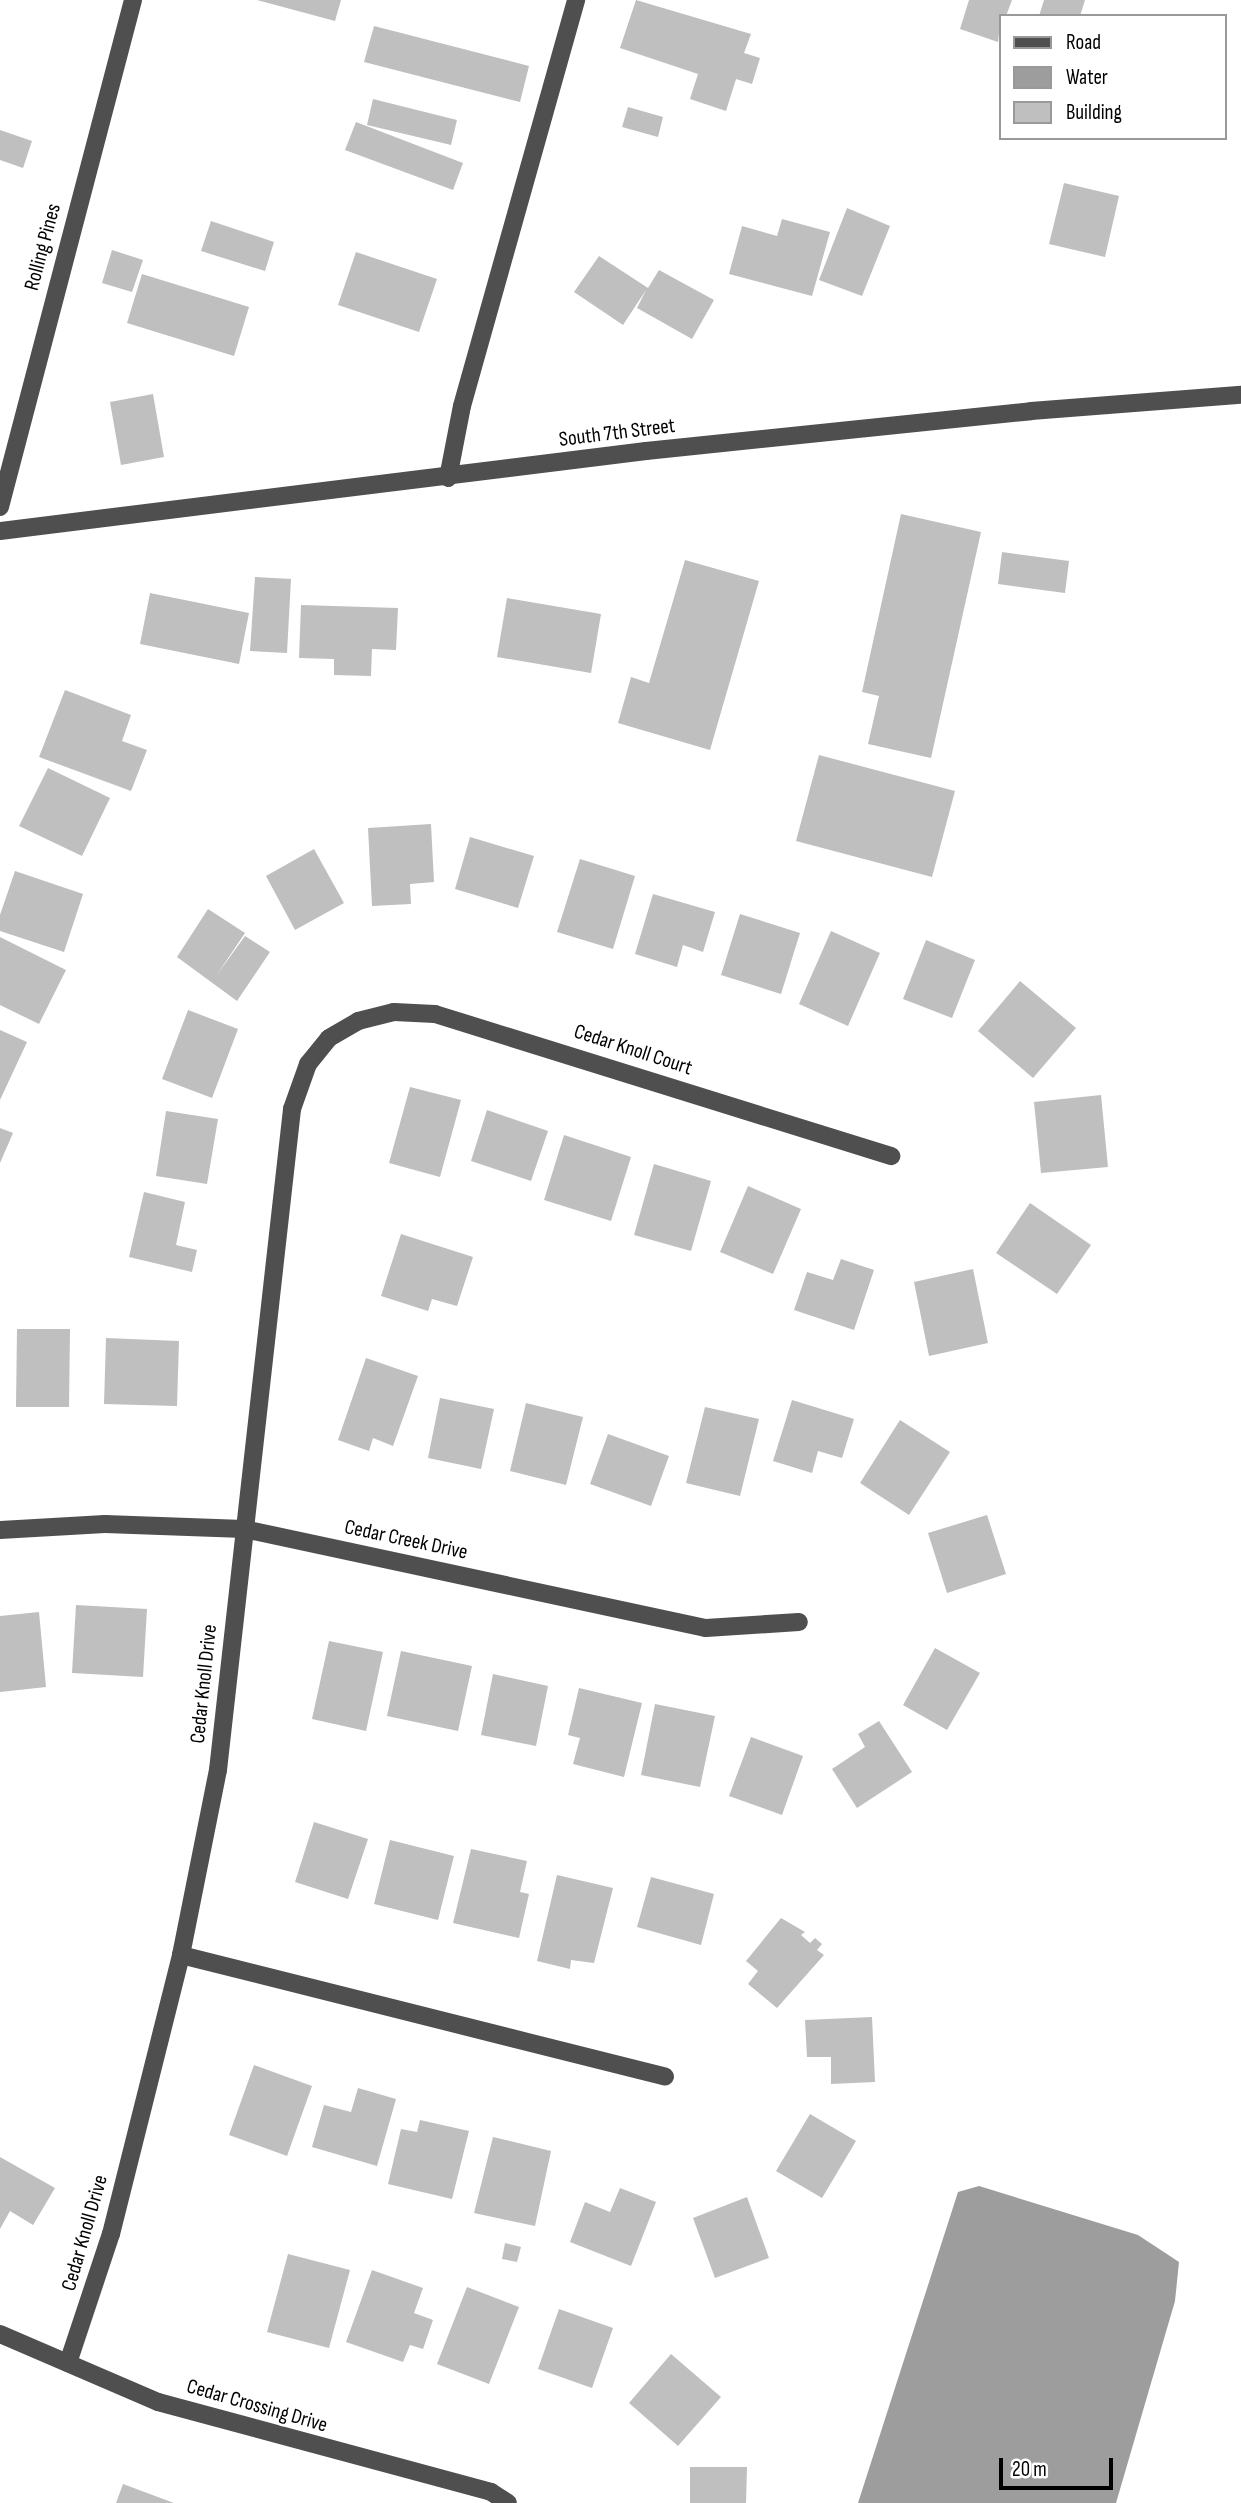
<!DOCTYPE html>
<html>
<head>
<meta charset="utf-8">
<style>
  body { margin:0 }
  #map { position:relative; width:1241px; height:2503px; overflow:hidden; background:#fff; font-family:"Sofia Sans Condensed",sans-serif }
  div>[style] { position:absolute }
  .water>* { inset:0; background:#9d9d9d }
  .building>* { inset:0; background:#bfbfbf }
  .minor>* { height:18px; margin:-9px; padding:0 9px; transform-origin:9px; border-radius:9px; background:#4f4f4f }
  span { translate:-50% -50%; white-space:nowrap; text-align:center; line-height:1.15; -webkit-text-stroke:5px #fff; paint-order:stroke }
  .street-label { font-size:21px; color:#000 }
  .legend { position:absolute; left:999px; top:14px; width:228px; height:126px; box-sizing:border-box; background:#fff; border:2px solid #999; margin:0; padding:9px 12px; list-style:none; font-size:21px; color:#000 }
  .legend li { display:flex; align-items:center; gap:14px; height:35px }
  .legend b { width:35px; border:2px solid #999 }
  .scale { position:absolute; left:999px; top:2458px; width:114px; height:32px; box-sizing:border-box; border:4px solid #000; border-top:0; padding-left:9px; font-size:21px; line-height:24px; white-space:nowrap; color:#000; -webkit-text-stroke:5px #fff; paint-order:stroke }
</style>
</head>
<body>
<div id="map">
  <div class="water">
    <div style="clip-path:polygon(979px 2186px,1138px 2235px,1179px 2262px,1175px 2301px,1116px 2503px,858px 2503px,958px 2192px)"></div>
  </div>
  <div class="building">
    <div style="clip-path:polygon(257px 0,341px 0,335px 21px)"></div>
    <div style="clip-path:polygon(636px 0,751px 34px,744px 53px,760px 58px,752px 84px,736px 79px,726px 111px,690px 99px,698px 74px,620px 48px)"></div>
    <div style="clip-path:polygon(969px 0,1012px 0,1006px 16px,1001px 16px,998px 42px,960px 29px)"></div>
    <div style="clip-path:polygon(1044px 0,1085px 0,1080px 16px,1039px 16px)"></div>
    <div style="clip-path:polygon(374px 26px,529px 66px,520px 102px,364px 62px)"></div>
    <div style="clip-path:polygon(373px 99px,457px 120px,451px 145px,367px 125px)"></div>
    <div style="clip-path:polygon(628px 107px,663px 117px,658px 137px,622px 127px)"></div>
    <div style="clip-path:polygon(356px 122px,463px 163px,453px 190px,345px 150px)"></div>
    <div style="clip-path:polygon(0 130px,32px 141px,23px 168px,0 160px)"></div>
    <div style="clip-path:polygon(1064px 183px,1119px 196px,1105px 257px,1049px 244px)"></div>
    <div style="clip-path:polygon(847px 208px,890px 226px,862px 296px,819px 280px)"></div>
    <div style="clip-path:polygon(782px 219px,830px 232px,812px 296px,729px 274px,742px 226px,777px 236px)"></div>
    <div style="clip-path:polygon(211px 221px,274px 242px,265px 271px,201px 251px)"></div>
    <div style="clip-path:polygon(112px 250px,143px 260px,132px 292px,102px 283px)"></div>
    <div style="clip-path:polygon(356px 252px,437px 279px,419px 332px,338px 305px)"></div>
    <div style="clip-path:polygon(599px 256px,648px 288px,659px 270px,714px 300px,692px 339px,637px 308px,646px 290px,623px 325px,574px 292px)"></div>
    <div style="clip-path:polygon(142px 274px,249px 307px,234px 356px,127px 323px)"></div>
    <div style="clip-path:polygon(153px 394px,164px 457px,121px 465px,110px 402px)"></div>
    <div style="clip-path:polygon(901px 514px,981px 532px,931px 758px,868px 744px,879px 696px,862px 692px)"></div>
    <div style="clip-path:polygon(1002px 552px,1069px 561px,1065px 593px,998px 584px)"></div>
    <div style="clip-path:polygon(685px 560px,759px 581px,710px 750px,618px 723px,631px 677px,649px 683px)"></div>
    <div style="clip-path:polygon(255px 577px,291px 579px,287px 653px,250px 651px)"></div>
    <div style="clip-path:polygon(150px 593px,249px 613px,239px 664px,140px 644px)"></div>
    <div style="clip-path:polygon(507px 598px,601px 614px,591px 673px,497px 657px)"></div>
    <div style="clip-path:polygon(301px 605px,398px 608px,396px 650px,372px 649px,371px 676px,334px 675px,334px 659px,299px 658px)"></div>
    <div style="clip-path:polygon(65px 690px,131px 715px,122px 741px,147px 750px,131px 791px,39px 757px)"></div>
    <div style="clip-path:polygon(819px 755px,955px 791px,932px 877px,796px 841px)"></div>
    <div style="clip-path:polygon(48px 768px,110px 798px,82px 856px,19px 826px)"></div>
    <div style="clip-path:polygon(431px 824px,434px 882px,410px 884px,411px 904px,372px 906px,368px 828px)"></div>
    <div style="clip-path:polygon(470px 837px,534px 856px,518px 908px,455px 889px)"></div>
    <div style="clip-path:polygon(314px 849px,344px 903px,295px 930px,266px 876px)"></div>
    <div style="clip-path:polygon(580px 859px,635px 876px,613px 949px,557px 932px)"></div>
    <div style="clip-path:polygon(15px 871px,83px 894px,64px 952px,0 931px,0 915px)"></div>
    <div style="clip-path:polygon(653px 894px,715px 912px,703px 952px,683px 945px,677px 967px,635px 954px)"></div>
    <div style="clip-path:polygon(208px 909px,245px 933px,216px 976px,245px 936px,270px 952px,237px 1001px,177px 957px)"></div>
    <div style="clip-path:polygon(740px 914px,800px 933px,781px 994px,721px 975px)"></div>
    <div style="clip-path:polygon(831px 931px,880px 953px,848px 1026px,799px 1004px)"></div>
    <div style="clip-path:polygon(0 937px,66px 970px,39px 1024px,0 1005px)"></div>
    <div style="clip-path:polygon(926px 940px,975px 960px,952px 1018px,903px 999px)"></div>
    <div style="clip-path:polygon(1020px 981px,1076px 1028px,1033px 1078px,978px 1031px)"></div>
    <div style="clip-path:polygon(188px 1010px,238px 1029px,212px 1098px,162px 1079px)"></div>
    <div style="clip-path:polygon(0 1030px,27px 1042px,0 1100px)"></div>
    <div style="clip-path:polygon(410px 1087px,461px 1100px,440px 1177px,389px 1163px)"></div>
    <div style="clip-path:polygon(1101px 1095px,1108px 1167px,1041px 1173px,1034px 1102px)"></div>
    <div style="clip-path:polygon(487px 1110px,548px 1131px,531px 1181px,471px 1161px)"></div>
    <div style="clip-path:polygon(166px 1111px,218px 1119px,207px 1184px,156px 1176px)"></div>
    <div style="clip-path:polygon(0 1128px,13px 1133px,0 1163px)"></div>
    <div style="clip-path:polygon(564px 1135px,631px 1157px,611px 1221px,544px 1200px)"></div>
    <div style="clip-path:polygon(654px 1164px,711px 1181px,691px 1251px,634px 1235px)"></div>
    <div style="clip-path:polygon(748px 1186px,801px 1209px,773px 1274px,720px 1252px)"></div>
    <div style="clip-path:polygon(144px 1192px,185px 1202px,176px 1245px,197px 1250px,192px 1272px,129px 1257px)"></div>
    <div style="clip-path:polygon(1030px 1203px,1091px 1245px,1057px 1294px,996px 1253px)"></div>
    <div style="clip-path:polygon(401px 1234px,473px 1257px,457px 1306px,432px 1299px,428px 1311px,381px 1296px)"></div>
    <div style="clip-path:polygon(841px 1259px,874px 1270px,854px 1330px,794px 1310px,807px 1272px,833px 1280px)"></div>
    <div style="clip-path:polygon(973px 1269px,988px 1343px,929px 1356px,914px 1282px)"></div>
    <div style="clip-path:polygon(17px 1329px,70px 1329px,69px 1407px,16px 1407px)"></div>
    <div style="clip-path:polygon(106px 1338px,179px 1341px,177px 1406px,104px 1404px)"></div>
    <div style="clip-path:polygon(366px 1358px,418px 1376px,393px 1446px,373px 1438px,369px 1451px,338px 1440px)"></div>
    <div style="clip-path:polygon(440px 1398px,494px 1409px,481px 1469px,428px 1458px)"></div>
    <div style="clip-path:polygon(792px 1400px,854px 1419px,842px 1458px,818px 1451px,812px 1473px,773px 1461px)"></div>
    <div style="clip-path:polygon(526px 1403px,583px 1417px,566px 1485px,510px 1471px)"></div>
    <div style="clip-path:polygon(705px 1407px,759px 1419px,740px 1496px,686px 1483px)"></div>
    <div style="clip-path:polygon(900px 1420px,950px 1452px,909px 1515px,860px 1483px)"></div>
    <div style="clip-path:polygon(608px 1434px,669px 1456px,651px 1506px,590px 1484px)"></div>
    <div style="clip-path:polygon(987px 1515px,1006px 1574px,947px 1593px,928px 1533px)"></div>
    <div style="clip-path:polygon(76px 1605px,147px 1609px,143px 1677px,72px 1673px)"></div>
    <div style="clip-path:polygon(39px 1612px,46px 1687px,0 1692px,0 1616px)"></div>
    <div style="clip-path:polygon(329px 1641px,383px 1652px,366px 1731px,312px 1719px)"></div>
    <div style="clip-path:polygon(935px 1648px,980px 1673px,947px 1730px,903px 1705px)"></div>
    <div style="clip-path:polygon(401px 1651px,472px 1666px,458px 1731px,387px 1716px)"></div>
    <div style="clip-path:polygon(493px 1674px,548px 1686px,536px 1746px,481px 1735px)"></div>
    <div style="clip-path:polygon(579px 1688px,642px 1703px,624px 1777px,573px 1764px,580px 1738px,568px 1735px)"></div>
    <div style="clip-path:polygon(655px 1704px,715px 1716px,700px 1787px,641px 1775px)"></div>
    <div style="clip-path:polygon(879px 1721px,912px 1772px,857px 1808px,832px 1769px,865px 1747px,858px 1734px)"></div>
    <div style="clip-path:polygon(751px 1737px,803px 1756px,782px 1815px,729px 1796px)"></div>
    <div style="clip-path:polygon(314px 1822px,368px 1839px,348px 1899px,295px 1882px)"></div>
    <div style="clip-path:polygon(390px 1840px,454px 1856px,438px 1920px,374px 1904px)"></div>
    <div style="clip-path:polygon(471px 1849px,527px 1861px,520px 1892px,529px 1894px,519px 1938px,453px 1923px)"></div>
    <div style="clip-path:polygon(557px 1875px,613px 1888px,594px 1963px,571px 1960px,570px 1969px,537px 1961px)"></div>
    <div style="clip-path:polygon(651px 1877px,714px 1894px,701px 1945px,637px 1927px)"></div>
    <div style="clip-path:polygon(781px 1918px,805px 1932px,801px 1935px,810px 1943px,815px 1938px,822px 1944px,817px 1950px,824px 1955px,777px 2008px,748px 1984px,758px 1971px,746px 1961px)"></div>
    <div style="clip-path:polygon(872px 2017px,875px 2082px,831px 2084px,831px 2057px,807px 2057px,805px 2020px)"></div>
    <div style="clip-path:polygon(254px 2065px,312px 2086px,287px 2156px,229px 2135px)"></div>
    <div style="clip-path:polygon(358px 2088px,396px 2099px,377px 2166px,312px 2147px,324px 2105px,351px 2112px)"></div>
    <div style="clip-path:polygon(810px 2114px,856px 2141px,822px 2198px,776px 2171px)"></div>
    <div style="clip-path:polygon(420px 2120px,469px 2131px,452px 2199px,388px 2184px,401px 2129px,417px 2132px)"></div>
    <div style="clip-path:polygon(493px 2137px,551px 2151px,535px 2226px,474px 2213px)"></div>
    <div style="clip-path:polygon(0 2157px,55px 2188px,33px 2225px,10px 2211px,0 2229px)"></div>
    <div style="clip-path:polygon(620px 2188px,656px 2202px,631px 2266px,570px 2242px,585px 2202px,610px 2212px)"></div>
    <div style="clip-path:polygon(747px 2197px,769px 2258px,715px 2278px,693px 2218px)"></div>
    <div style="clip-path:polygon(505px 2243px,521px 2247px,517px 2262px,502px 2259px)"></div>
    <div style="clip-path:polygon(288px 2254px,350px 2270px,329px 2348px,267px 2332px)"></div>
    <div style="clip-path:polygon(372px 2270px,423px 2288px,414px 2313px,433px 2320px,423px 2349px,410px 2345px,403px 2362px,346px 2342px)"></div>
    <div style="clip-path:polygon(467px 2287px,519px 2307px,489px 2384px,437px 2364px)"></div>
    <div style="clip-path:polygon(559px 2309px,613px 2328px,592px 2388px,538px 2369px)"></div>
    <div style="clip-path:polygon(671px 2354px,721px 2397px,678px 2446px,629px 2403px)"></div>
    <div style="clip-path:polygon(690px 2467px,747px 2467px,746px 2503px,690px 2503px)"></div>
    <div style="clip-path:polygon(123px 2484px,174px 2503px,116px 2503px)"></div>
  </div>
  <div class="minor">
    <div style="left:448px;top:478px;width:73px;rotate:-79deg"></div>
    <div style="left:462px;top:406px;width:422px;rotate:-74.3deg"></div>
    <div style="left:0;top:507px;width:524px;rotate:-75.3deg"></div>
    <div style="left:0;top:531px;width:651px;rotate:-7.06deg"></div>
    <div style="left:646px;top:451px;width:387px;rotate:-5.9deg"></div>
    <div style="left:1031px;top:411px;width:211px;rotate:-4.4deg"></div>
    <div style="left:0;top:1530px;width:105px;rotate:-3.3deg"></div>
    <div style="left:105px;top:1524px;width:139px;rotate:2.1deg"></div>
    <div style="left:244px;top:1529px;width:472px;rotate:12.1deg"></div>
    <div style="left:706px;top:1628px;width:93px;rotate:-3.7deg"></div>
    <div style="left:181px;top:1955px;width:499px;rotate:14.1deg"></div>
    <div style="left:0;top:2334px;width:172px;rotate:23.3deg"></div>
    <div style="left:158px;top:2402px;width:345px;rotate:15.1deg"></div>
    <div style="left:491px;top:2492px;width:20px;rotate:33deg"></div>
    <div style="left:68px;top:2363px;width:136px;rotate:-71.6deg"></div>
    <div style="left:111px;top:2234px;width:288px;rotate:-75.9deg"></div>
    <div style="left:181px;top:1955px;width:189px;rotate:-78.7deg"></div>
    <div style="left:218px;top:1770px;width:665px;rotate:-83.61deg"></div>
    <div style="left:292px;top:1109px;width:48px;rotate:-70.4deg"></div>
    <div style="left:308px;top:1064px;width:33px;rotate:-51deg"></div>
    <div style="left:329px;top:1038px;width:34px;rotate:-30deg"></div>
    <div style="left:358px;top:1021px;width:37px;rotate:-14deg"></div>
    <div style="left:394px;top:1012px;width:41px;rotate:2.8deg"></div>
    <div style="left:435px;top:1014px;width:478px;rotate:17.3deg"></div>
  </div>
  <div class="street-label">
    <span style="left:43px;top:247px;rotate:-75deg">Rolling Pines</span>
    <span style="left:617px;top:433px;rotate:-7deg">South 7th Street</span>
    <span style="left:633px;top:1050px;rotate:18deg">Cedar Knoll Court</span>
    <span style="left:406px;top:1540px;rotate:12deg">Cedar Creek Drive</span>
    <span style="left:204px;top:1684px;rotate:-84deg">Cedar Knoll Drive</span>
    <span style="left:85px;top:2233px;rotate:-74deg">Cedar Knoll Drive</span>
    <span style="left:257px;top:2406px;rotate:16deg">Cedar Crossing Drive</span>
  </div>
  <ul class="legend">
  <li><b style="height:9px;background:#4f4f4f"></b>Road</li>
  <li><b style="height:19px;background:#9d9d9d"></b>Water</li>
  <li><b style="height:19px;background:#bfbfbf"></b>Building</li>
  </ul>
  <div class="scale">20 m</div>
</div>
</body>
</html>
